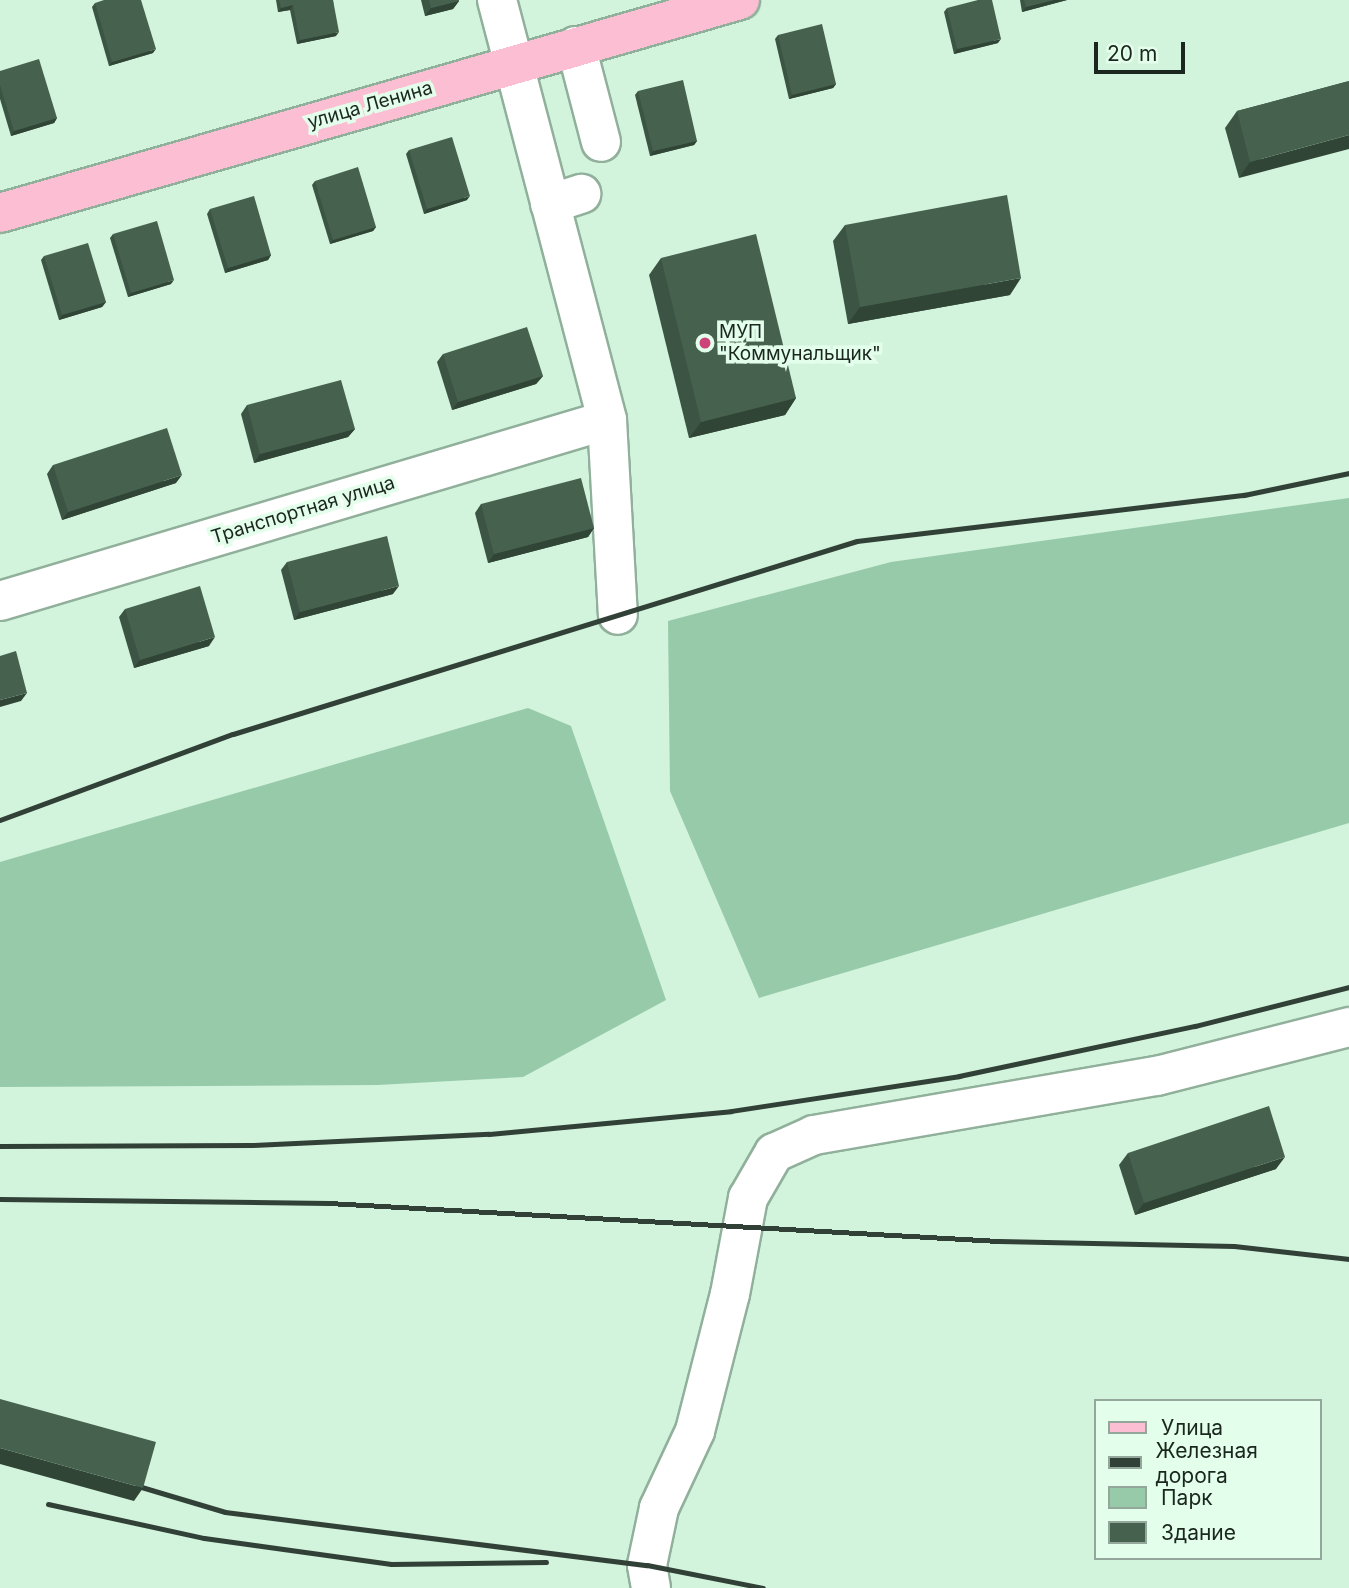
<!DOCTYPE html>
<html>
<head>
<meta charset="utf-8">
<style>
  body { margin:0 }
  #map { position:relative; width:1349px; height:1588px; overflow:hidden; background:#d2f3dc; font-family:Inter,sans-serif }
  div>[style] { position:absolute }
  .green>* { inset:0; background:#97caa8 }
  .roads { filter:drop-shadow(2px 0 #91b09b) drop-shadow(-2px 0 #91b09b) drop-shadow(0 2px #91b09b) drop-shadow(0 -2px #91b09b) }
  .minor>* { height:38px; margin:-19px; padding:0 19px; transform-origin:19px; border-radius:19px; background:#fff }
  .major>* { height:38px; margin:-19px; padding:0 19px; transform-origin:19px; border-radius:19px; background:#fcbed2 }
  .rail>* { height:5px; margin:-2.5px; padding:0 2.5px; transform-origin:2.5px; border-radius:2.5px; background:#324137 }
  .wall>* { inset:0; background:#3c5444 }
  .shaded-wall>* { inset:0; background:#314537 }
  .building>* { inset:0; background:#46624f }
  .dots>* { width:19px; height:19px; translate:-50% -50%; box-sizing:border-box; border:4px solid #e4feec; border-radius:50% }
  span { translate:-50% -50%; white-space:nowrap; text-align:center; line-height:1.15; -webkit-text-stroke:7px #e4feec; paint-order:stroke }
  .street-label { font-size:19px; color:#1a261e }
  .poi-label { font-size:19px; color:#1a261e }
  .left { translate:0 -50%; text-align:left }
  .legend { position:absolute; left:1094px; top:1399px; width:228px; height:161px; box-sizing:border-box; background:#e4feec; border:2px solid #93a89a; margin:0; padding:9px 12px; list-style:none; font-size:21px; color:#1a261e }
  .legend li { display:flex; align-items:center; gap:14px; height:35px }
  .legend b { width:35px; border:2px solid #93a89a }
  .scale { position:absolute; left:1094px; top:42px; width:91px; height:32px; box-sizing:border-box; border:4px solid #1a261e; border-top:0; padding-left:9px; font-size:21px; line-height:24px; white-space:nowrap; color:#1a261e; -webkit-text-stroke:5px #e4feec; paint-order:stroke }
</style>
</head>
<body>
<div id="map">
  <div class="green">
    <div style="clip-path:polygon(1349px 498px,1349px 823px,759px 998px,670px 791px,668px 621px,891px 562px)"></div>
    <div style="clip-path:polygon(528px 708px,571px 726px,666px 1000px,523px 1077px,378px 1085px,0 1087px,0 862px)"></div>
  </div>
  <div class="roads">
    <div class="minor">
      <div style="left:497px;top:0;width:434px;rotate:75.3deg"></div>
      <div style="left:607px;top:420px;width:195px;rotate:86.8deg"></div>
      <div style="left:576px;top:46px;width:99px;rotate:75.4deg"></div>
      <div style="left:550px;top:204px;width:33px;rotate:-18deg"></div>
      <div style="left:0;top:601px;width:633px;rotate:-16.6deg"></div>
      <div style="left:651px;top:1588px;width:23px;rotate:-100deg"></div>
      <div style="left:647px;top:1565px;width:58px;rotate:-78.1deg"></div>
      <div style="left:659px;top:1508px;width:85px;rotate:-64.9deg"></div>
      <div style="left:695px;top:1431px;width:141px;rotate:-75.7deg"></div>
      <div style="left:730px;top:1294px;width:98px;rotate:-79.4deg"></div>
      <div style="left:748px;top:1198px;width:52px;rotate:-60deg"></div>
      <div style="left:774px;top:1153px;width:44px;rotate:-24.2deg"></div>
      <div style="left:814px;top:1135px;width:348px;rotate:-9.8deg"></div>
      <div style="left:1157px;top:1076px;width:198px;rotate:-14.3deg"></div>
    </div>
    <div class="major">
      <div style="left:0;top:213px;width:770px;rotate:-16.06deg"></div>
    </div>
  </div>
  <div class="rail">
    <div style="left:0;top:820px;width:248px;rotate:-20.3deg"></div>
    <div style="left:233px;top:734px;width:653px;rotate:-17.19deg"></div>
    <div style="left:857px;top:541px;width:390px;rotate:-6.8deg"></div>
    <div style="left:1244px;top:495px;width:107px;rotate:-11.8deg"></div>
    <div style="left:0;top:1146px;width:252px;rotate:-0.2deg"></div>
    <div style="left:252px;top:1145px;width:237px;rotate:-2.7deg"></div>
    <div style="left:489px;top:1134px;width:243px;rotate:-5.4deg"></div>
    <div style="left:731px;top:1111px;width:231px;rotate:-8.7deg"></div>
    <div style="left:959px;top:1076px;width:241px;rotate:-12deg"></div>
    <div style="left:1195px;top:1026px;width:159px;rotate:-14.2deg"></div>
    <div style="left:0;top:1199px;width:329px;rotate:0.7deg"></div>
    <div style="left:329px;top:1203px;width:671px;rotate:3.25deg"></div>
    <div style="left:999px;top:1241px;width:235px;rotate:1.2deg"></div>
    <div style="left:1234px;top:1246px;width:116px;rotate:6.4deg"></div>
    <div style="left:138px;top:1486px;width:91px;rotate:16.6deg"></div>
    <div style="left:225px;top:1512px;width:425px;rotate:7.2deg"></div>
    <div style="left:647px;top:1565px;width:118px;rotate:11.2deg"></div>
    <div style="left:48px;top:1504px;width:160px;rotate:12.3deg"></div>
    <div style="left:204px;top:1538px;width:189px;rotate:7.9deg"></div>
    <div style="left:391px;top:1564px;width:155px;rotate:-0.7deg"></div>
  </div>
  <div class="wall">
    <div style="clip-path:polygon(276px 0,333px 0,336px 36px,297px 44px,290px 10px,278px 12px)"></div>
    <div style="clip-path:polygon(421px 0,459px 0,459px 1px,453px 9px,425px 16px)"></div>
    <div style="clip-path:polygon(1020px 0,1067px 0,1022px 12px)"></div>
    <div style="clip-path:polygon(95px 3px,153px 53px,109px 66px,92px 7px)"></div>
    <div style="clip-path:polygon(947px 8px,998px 43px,954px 54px,944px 12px)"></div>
    <div style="clip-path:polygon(778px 35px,836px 84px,833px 88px,789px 99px,775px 39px)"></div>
    <div style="clip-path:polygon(0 71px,57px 118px,54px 123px,11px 136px,0 99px)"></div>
    <div style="clip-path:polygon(1349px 81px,1239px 178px,1225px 128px,1237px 111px)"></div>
    <div style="clip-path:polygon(638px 91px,697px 141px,694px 145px,650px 156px,635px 95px)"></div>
    <div style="clip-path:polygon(409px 150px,467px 200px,424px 214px,406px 154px)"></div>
    <div style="clip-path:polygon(315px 181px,376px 227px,373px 231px,330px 244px,312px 185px)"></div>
    <div style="clip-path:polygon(210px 209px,271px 255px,268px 260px,225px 273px,207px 214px)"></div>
    <div style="clip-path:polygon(845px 225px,1010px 295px,848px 324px,833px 241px)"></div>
    <div style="clip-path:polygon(113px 234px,171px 284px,128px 297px,110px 238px)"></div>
    <div style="clip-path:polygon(44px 256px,106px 302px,102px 307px,59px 320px,41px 260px)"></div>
    <div style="clip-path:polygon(661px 258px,796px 398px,785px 415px,689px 438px,649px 275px)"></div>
    <div style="clip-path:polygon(443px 354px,543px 376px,536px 384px,452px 410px,437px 362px)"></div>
    <div style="clip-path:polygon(247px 405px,355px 429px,348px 437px,254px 463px,241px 414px)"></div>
    <div style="clip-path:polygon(53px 465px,176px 483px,62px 520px,47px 474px)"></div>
    <div style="clip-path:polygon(481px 504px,594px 528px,588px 537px,488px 563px,475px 513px)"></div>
    <div style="clip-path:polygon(287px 562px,393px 594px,294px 620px,281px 570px)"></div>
    <div style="clip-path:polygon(125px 609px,209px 646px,134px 668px,119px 617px)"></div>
    <div style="clip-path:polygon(1128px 1153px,1276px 1169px,1135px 1215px,1119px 1165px)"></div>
  </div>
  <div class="shaded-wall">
    <div style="clip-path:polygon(1054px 0,1067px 0,1022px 12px,1026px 7px)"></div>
    <div style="clip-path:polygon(459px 1px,453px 9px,425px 16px,431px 8px)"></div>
    <div style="clip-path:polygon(293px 5px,290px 10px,278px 12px,281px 8px)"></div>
    <div style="clip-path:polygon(339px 32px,336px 36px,297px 44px,300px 40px)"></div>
    <div style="clip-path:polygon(1001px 39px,998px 43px,954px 54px,957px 49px)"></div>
    <div style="clip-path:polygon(156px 49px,153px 53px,109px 66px,112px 62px)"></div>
    <div style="clip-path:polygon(836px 84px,833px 88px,789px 99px,792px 95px)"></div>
    <div style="clip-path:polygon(57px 118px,54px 123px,11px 136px,14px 131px)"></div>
    <div style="clip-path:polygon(1349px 135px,1349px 149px,1239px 178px,1250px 162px)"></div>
    <div style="clip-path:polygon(697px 141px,694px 145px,650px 156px,653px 151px)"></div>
    <div style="clip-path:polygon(470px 196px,467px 200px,424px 214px,427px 209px)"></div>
    <div style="clip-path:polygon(376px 227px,373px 231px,330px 244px,333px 240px)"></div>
    <div style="clip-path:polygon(271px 255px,268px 260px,225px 273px,228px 268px)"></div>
    <div style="clip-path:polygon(1021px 278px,1010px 295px,848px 324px,860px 307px)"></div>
    <div style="clip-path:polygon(174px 280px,171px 284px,128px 297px,131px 293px)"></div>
    <div style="clip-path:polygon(106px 302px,102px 307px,59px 320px,62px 315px)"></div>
    <div style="clip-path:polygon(543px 376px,536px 384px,452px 410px,458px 402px)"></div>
    <div style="clip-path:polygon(796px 398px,785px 415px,689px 438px,701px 422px)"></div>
    <div style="clip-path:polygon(355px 429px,348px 437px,254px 463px,260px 454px)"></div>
    <div style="clip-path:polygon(182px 475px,176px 483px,62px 520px,68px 512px)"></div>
    <div style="clip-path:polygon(594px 528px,588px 537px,488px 563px,494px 554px)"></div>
    <div style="clip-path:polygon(399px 586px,393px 594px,294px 620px,300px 612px)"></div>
    <div style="clip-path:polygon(215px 637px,209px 646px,134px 668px,140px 660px)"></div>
    <div style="clip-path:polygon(27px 693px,21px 701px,0 707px,0 700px)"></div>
    <div style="clip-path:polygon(1285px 1157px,1276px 1169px,1135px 1215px,1144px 1203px)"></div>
    <div style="clip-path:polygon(0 1448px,143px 1488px,134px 1501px,0 1464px)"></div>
  </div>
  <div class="building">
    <div style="clip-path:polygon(104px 0,141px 0,156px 49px,112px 62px,95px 3px)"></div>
    <div style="clip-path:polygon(279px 0,333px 0,339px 32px,300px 40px,293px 5px,281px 8px)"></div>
    <div style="clip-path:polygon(429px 0,459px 0,459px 1px,431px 8px)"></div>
    <div style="clip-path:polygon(978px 0,992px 0,1001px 39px,957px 49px,947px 8px)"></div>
    <div style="clip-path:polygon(1024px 0,1054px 0,1026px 7px)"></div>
    <div style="clip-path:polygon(822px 24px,836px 84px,792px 95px,778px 35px)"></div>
    <div style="clip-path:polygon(39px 59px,57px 118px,14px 131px,0 85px,0 71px)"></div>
    <div style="clip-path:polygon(683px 80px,697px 141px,653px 151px,638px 91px)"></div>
    <div style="clip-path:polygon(1349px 81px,1349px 135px,1250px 162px,1237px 111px)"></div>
    <div style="clip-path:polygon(452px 137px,470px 196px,427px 209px,409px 150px)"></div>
    <div style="clip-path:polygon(358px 167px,376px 227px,333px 240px,315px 181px)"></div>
    <div style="clip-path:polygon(1007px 195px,1021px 278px,860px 307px,845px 225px)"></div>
    <div style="clip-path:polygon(254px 196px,271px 255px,228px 268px,210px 209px)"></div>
    <div style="clip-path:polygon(157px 221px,174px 280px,131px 293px,113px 234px)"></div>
    <div style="clip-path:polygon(756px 234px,796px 398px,701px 422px,661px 258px)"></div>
    <div style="clip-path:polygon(88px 243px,106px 302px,62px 315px,44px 256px)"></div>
    <div style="clip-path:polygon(527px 327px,543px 376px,458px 402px,443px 354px)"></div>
    <div style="clip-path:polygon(341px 380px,355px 429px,260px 454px,247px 405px)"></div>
    <div style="clip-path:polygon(167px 428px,182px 475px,68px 512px,53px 465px)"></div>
    <div style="clip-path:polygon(581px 478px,594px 528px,494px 554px,481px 504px)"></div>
    <div style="clip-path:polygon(387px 536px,399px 586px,300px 612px,287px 562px)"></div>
    <div style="clip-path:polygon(200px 586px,215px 637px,140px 660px,125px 609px)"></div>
    <div style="clip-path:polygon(16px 651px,27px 693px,0 700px,0 656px)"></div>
    <div style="clip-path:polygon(1269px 1106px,1285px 1157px,1144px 1203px,1128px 1153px)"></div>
    <div style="clip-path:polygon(0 1399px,156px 1442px,143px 1488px,0 1448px)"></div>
  </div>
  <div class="dots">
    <div style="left:705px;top:343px;background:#cc4279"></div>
  </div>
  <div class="street-label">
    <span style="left:370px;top:105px;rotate:-16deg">улица Ленина</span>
    <span style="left:303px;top:510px;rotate:-17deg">Транспортная улица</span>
  </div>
  <div class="poi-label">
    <span class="left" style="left:719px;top:343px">МУП<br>"Коммунальщик"</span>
  </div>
  <ul class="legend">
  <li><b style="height:9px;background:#fcbed2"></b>Улица</li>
  <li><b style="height:9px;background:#324137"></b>Железная дорога</li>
  <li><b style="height:19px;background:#97caa8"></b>Парк</li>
  <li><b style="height:19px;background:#46624f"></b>Здание</li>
  </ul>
  <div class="scale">20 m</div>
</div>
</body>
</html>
